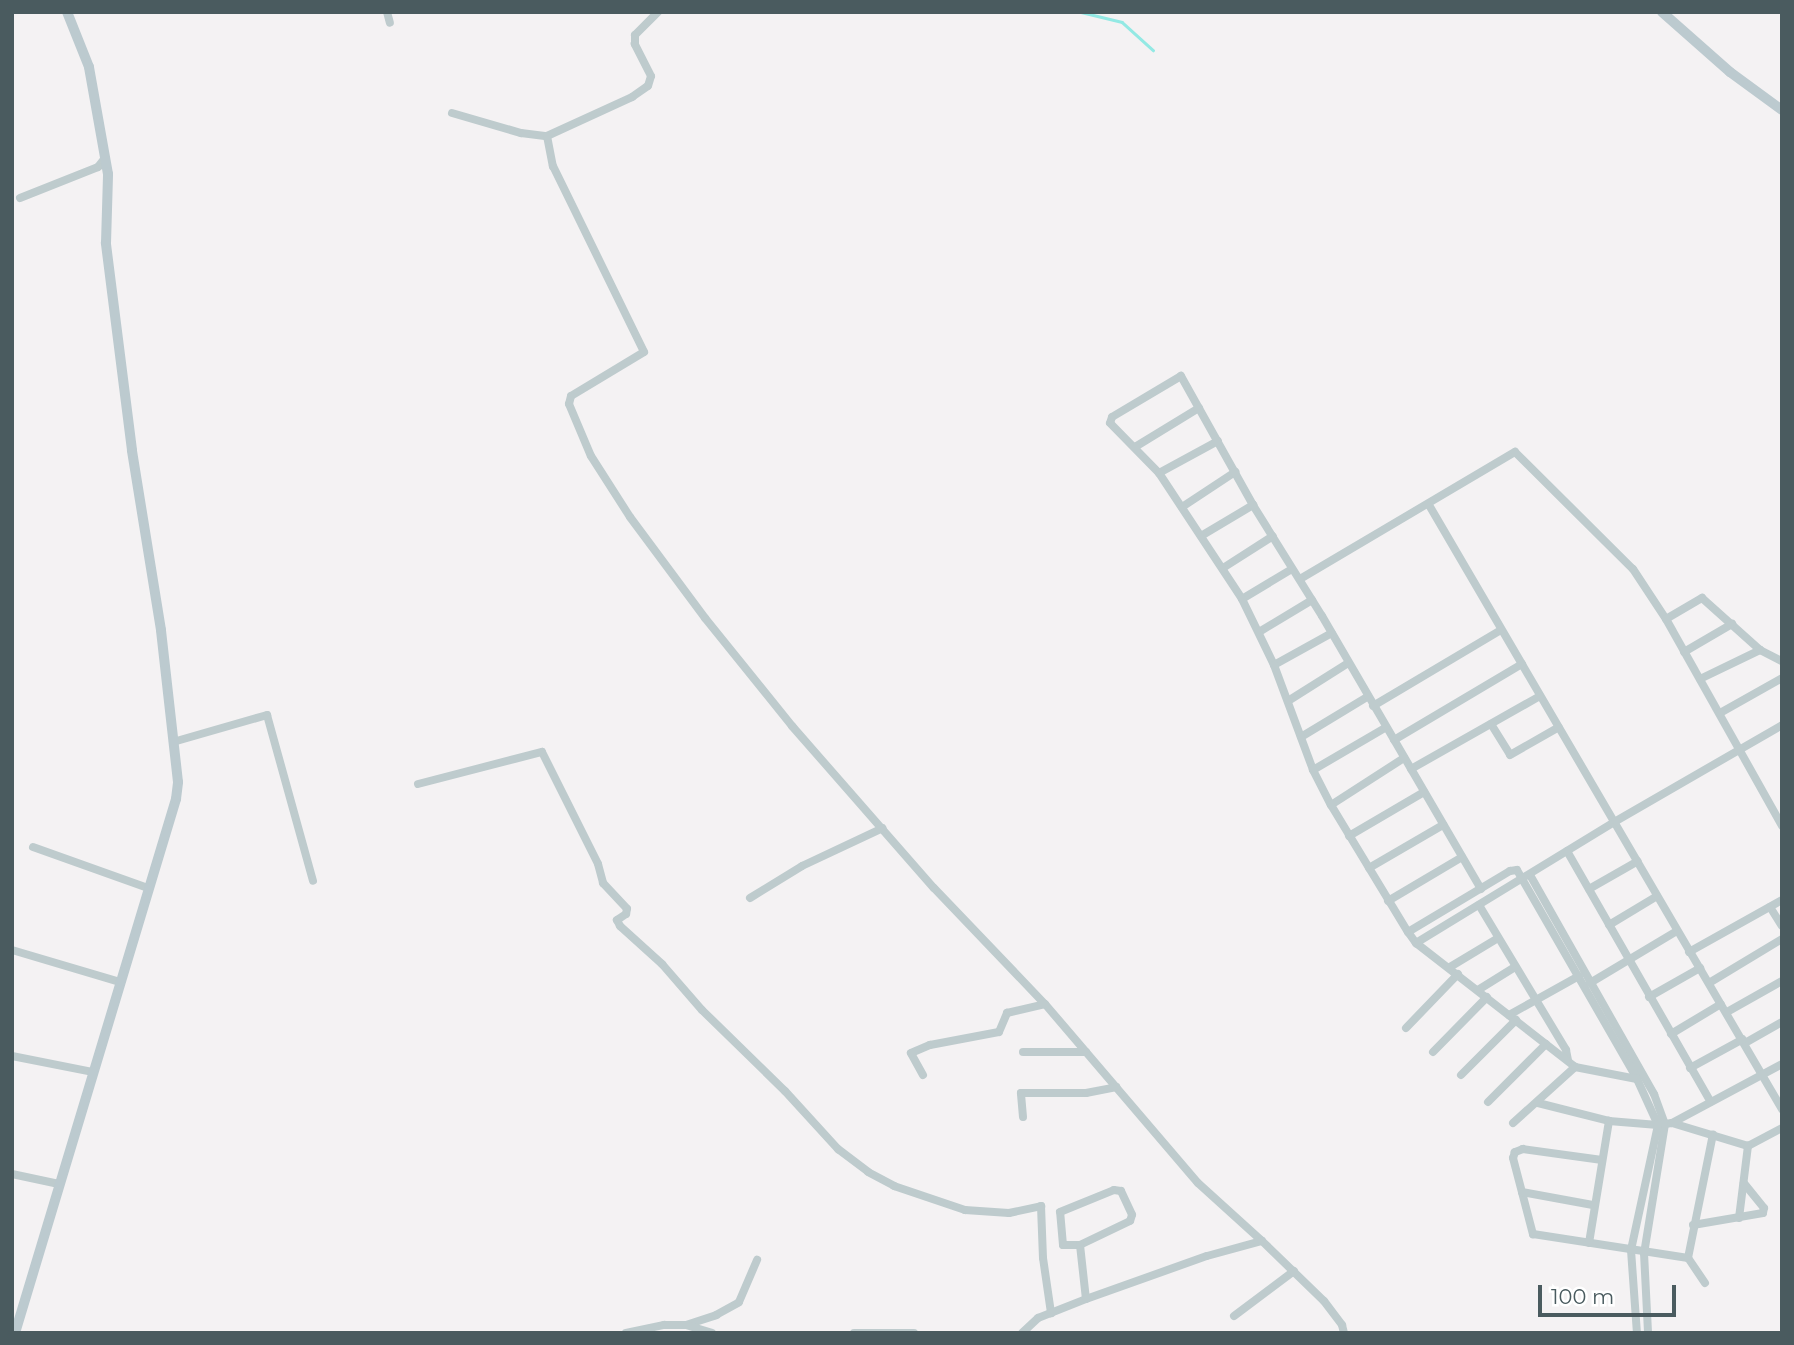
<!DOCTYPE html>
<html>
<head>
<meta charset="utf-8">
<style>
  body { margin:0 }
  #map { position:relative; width:1794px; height:1345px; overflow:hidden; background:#f4f2f3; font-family:Montserrat,sans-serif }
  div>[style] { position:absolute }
  .stream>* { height:2.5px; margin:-1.25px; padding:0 1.25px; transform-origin:1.25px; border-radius:1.25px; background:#93e9e4 }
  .street>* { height:8px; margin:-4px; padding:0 4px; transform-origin:4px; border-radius:4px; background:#becbcd }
  .secondary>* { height:10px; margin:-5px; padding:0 5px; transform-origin:5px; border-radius:5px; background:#bccacf }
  span { translate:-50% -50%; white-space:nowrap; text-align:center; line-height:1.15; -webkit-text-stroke:7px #fff; paint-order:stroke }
  .frame { position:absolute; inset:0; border:14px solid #4a5b5f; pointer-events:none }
  .scale { position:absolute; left:1538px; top:1285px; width:138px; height:32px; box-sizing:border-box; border:4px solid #4a5b5f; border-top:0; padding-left:9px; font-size:21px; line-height:24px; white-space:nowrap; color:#4a5b5f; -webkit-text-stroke:5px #fff; paint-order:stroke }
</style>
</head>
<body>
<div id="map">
  <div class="stream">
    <div style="left:1081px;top:12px;width:42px;rotate:13.7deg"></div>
    <div style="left:1122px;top:22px;width:42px;rotate:42.1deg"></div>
  </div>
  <div class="street">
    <div style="left:387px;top:12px;width:11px;rotate:75deg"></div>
    <div style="left:452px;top:113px;width:72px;rotate:16.2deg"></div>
    <div style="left:521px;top:133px;width:26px;rotate:7deg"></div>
    <div style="left:547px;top:136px;width:94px;rotate:-24.6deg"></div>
    <div style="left:632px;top:97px;width:19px;rotate:-35deg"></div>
    <div style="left:648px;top:86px;width:10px;rotate:-73deg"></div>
    <div style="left:651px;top:76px;width:36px;rotate:-117deg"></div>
    <div style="left:635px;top:44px;width:9px;rotate:-90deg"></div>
    <div style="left:635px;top:35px;width:33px;rotate:-45deg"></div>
    <div style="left:547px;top:136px;width:31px;rotate:79deg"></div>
    <div style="left:553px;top:166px;width:207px;rotate:63.9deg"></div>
    <div style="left:644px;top:352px;width:85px;rotate:148.9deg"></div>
    <div style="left:571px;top:396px;width:8px;rotate:104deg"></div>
    <div style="left:569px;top:404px;width:56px;rotate:67.1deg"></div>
    <div style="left:591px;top:456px;width:72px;rotate:57.4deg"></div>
    <div style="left:630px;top:517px;width:126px;rotate:53.4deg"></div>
    <div style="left:705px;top:618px;width:139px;rotate:51.1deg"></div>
    <div style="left:792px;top:726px;width:215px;rotate:48.8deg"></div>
    <div style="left:934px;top:888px;width:161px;rotate:46.3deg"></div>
    <div style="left:1045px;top:1004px;width:235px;rotate:49.5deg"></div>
    <div style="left:1198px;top:1183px;width:86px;rotate:42.2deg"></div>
    <div style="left:20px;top:198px;width:84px;rotate:-21.7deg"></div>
    <div style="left:98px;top:167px;width:11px;rotate:-52deg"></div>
    <div style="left:1135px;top:447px;width:75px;rotate:-31.4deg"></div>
    <div style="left:1159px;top:473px;width:67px;rotate:-28.5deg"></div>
    <div style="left:1429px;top:505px;width:700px;rotate:59.7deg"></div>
    <div style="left:1182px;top:507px;width:64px;rotate:-33.4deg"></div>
    <div style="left:1201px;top:536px;width:61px;rotate:-30.8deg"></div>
    <div style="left:1223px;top:568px;width:59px;rotate:-32.6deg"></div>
    <div style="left:1300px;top:579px;width:250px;rotate:-30.6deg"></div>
    <div style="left:1515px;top:452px;width:166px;rotate:44.8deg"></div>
    <div style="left:1633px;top:569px;width:60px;rotate:56.6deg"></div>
    <div style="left:1666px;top:619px;width:237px;rotate:60.7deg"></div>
    <div style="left:1242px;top:599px;width:58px;rotate:-31deg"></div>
    <div style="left:1666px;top:619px;width:42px;rotate:-30.3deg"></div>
    <div style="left:1702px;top:598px;width:78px;rotate:41.9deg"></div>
    <div style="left:1760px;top:650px;width:25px;rotate:27deg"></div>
    <div style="left:1259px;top:632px;width:62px;rotate:-31.1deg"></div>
    <div style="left:1684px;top:652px;width:56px;rotate:-30.3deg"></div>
    <div style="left:1274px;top:665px;width:66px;rotate:-28.9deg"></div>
    <div style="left:1700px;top:679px;width:67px;rotate:-25.8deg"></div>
    <div style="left:1288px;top:701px;width:71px;rotate:-32.3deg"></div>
    <div style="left:1373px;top:706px;width:149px;rotate:-30.7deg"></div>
    <div style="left:1720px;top:713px;width:71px;rotate:-29.4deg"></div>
    <div style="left:1491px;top:724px;width:36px;rotate:58deg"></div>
    <div style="left:1510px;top:755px;width:56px;rotate:-29.7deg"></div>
    <div style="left:1301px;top:737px;width:77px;rotate:-31.2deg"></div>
    <div style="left:1394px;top:740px;width:149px;rotate:-30.7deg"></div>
    <div style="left:173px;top:742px;width:98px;rotate:-16deg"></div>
    <div style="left:267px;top:715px;width:172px;rotate:74.5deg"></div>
    <div style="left:1411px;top:769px;width:148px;rotate:-29.5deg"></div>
    <div style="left:1313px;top:770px;width:83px;rotate:-30.3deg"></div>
    <div style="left:418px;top:784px;width:128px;rotate:-14.5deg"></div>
    <div style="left:542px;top:752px;width:125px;rotate:63.4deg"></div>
    <div style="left:598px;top:864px;width:20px;rotate:75deg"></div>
    <div style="left:603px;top:883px;width:35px;rotate:47deg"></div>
    <div style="left:627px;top:909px;width:5px;rotate:101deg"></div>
    <div style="left:626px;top:914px;width:11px;rotate:146deg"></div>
    <div style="left:617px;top:920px;width:7px;rotate:63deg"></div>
    <div style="left:620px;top:926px;width:57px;rotate:42.1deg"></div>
    <div style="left:662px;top:964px;width:61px;rotate:49deg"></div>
    <div style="left:702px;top:1010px;width:116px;rotate:44.3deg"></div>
    <div style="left:785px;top:1091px;width:79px;rotate:47.6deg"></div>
    <div style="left:838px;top:1149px;width:38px;rotate:37deg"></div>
    <div style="left:868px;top:1172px;width:30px;rotate:28deg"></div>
    <div style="left:894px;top:1186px;width:75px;rotate:18.7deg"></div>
    <div style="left:965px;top:1210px;width:44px;rotate:3.9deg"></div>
    <div style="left:1009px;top:1213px;width:33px;rotate:-12deg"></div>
    <div style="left:1041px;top:1206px;width:52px;rotate:87.8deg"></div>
    <div style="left:1043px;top:1258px;width:56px;rotate:81.7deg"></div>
    <div style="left:1331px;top:805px;width:87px;rotate:-32.8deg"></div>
    <div style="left:1349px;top:836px;width:87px;rotate:-30.4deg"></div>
    <div style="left:33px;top:847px;width:122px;rotate:19.6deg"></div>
    <div style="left:1567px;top:851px;width:289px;rotate:60.2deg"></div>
    <div style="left:1369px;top:868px;width:86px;rotate:-30.2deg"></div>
    <div style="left:1530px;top:875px;width:252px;rotate:60.5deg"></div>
    <div style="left:1654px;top:1094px;width:32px;rotate:70deg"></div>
    <div style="left:1665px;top:1124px;width:131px;rotate:99.2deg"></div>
    <div style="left:1644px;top:1253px;width:80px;rotate:87.1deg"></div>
    <div style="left:1481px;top:889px;width:316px;rotate:-120.2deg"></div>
    <div style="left:1322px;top:616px;width:131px;rotate:-121.9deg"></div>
    <div style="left:1253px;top:505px;width:148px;rotate:-119.2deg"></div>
    <div style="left:1181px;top:376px;width:80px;rotate:149.3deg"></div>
    <div style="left:1112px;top:417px;width:6px;rotate:108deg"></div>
    <div style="left:1110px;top:423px;width:70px;rotate:45.6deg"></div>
    <div style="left:1159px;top:473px;width:151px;rotate:56.6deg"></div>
    <div style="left:1242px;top:599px;width:73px;rotate:64.1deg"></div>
    <div style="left:1274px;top:665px;width:112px;rotate:69.6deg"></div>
    <div style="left:1313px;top:770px;width:39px;rotate:63deg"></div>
    <div style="left:1331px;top:805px;width:149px;rotate:58.8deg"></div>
    <div style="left:1408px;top:932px;width:119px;rotate:-30.9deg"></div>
    <div style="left:1510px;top:871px;width:7px;rotate:-8deg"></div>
    <div style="left:1517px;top:870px;width:241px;rotate:60.1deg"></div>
    <div style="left:1637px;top:1079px;width:51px;rotate:65.5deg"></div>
    <div style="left:1658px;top:1125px;width:14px;rotate:-8deg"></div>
    <div style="left:1672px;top:1123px;width:79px;rotate:16.8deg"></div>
    <div style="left:1748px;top:1146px;width:38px;rotate:-28deg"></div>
    <div style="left:1589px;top:889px;width:56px;rotate:-29.7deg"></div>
    <div style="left:750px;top:898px;width:61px;rotate:-31.6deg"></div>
    <div style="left:802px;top:866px;width:89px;rotate:-25.1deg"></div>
    <div style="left:1388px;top:901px;width:86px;rotate:-30.7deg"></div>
    <div style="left:1479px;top:905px;width:169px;rotate:59deg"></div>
    <div style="left:1566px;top:1050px;width:10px;rotate:79deg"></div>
    <div style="left:1770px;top:907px;width:22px;rotate:58deg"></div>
    <div style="left:1609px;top:925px;width:56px;rotate:-31.1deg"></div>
    <div style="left:1408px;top:932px;width:14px;rotate:54deg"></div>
    <div style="left:1416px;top:943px;width:202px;rotate:37.9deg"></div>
    <div style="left:1575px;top:1067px;width:63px;rotate:11deg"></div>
    <div style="left:1416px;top:943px;width:234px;rotate:-31.4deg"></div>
    <div style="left:1616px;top:821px;width:192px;rotate:-30deg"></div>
    <div style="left:12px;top:950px;width:113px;rotate:16.5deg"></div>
    <div style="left:1689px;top:952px;width:107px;rotate:-29.2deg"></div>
    <div style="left:1450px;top:967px;width:56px;rotate:-31.1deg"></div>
    <div style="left:1590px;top:983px;width:101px;rotate:-30.9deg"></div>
    <div style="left:1709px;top:983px;width:85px;rotate:-31.1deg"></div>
    <div style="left:1478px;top:990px;width:44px;rotate:-31.9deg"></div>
    <div style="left:1649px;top:997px;width:59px;rotate:-29.6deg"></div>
    <div style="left:1727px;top:1012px;width:63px;rotate:-29.4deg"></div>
    <div style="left:1509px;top:1015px;width:80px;rotate:-29.1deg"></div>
    <div style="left:1406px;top:1028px;width:75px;rotate:-46.1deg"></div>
    <div style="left:1671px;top:1034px;width:58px;rotate:-31deg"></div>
    <div style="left:1745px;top:1043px;width:43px;rotate:-29.6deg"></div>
    <div style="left:1023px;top:1052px;width:63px"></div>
    <div style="left:1433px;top:1052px;width:77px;rotate:-45.5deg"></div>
    <div style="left:12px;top:1056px;width:83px;rotate:11.2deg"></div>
    <div style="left:1690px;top:1068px;width:60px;rotate:-28.7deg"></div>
    <div style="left:923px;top:1075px;width:25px;rotate:-119deg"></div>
    <div style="left:911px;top:1053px;width:21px;rotate:-23deg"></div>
    <div style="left:930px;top:1045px;width:70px;rotate:-10.7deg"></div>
    <div style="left:999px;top:1032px;width:21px;rotate:-67deg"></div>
    <div style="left:1007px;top:1013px;width:39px;rotate:-13deg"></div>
    <div style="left:1461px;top:1075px;width:78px;rotate:-45deg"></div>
    <div style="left:1488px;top:1102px;width:82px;rotate:-45deg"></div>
    <div style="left:1538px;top:1103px;width:73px;rotate:14.2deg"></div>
    <div style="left:1609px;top:1121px;width:49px;rotate:4.7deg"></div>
    <div style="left:1658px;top:1125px;width:128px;rotate:102.2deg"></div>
    <div style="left:1631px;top:1250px;width:83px;rotate:85.9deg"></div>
    <div style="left:1023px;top:1117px;width:24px;rotate:-95deg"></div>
    <div style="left:1021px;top:1093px;width:65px"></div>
    <div style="left:1086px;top:1093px;width:31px;rotate:-11deg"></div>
    <div style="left:1513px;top:1123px;width:84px;rotate:-42.1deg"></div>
    <div style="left:1672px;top:1123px;width:125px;rotate:-28.2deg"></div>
    <div style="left:1602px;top:1160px;width:80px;rotate:-172.1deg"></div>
    <div style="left:1523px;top:1149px;width:9px;rotate:159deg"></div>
    <div style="left:1515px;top:1152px;width:6px;rotate:108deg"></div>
    <div style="left:1513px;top:1158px;width:79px;rotate:75.3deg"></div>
    <div style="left:1533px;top:1234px;width:157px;rotate:8.8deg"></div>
    <div style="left:12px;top:1174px;width:48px;rotate:12deg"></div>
    <div style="left:1522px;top:1192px;width:72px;rotate:10.4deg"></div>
    <div style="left:1739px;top:1218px;width:73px;rotate:-82.9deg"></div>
    <div style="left:1693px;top:1225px;width:71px;rotate:-9.7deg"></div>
    <div style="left:1763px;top:1213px;width:5px;rotate:-79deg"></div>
    <div style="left:1764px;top:1208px;width:32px;rotate:-129deg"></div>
    <div style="left:1589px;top:1243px;width:124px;rotate:-80.7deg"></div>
    <div style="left:1080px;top:1245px;width:17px;rotate:180deg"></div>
    <div style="left:1063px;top:1245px;width:33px;rotate:-95deg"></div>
    <div style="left:1060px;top:1212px;width:58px;rotate:-22.2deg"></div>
    <div style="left:1114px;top:1190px;width:7px;rotate:8deg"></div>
    <div style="left:1121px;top:1191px;width:26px;rotate:65deg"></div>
    <div style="left:1132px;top:1215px;width:6px;rotate:108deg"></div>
    <div style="left:1130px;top:1221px;width:55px;rotate:154.4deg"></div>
    <div style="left:1080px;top:1245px;width:54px;rotate:83.7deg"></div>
    <div style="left:1705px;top:1283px;width:30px;rotate:-124deg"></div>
    <div style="left:1688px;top:1258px;width:126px;rotate:-78.6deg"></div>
    <div style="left:1234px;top:1316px;width:75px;rotate:-36.9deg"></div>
    <div style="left:686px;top:1325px;width:32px;rotate:-18deg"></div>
    <div style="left:716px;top:1315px;width:26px;rotate:-29deg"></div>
    <div style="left:739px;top:1302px;width:46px;rotate:-66.8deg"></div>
    <div style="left:626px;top:1333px;width:39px;rotate:-12deg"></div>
    <div style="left:664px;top:1325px;width:22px"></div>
    <div style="left:686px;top:1325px;width:27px;rotate:17deg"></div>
    <div style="left:854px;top:1333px;width:60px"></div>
    <div style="left:1022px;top:1333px;width:22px;rotate:-43deg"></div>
    <div style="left:1038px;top:1318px;width:52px;rotate:-21.6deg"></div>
    <div style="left:1086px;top:1299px;width:128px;rotate:-19.6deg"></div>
    <div style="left:1207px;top:1256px;width:57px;rotate:-15.3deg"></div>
    <div style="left:1262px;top:1241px;width:86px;rotate:44.1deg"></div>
    <div style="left:1324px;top:1301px;width:30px;rotate:53deg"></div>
    <div style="left:1342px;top:1325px;width:8px;rotate:76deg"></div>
  </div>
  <div class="secondary">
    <div style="left:1662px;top:12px;width:91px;rotate:41.4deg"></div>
    <div style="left:1730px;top:72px;width:64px;rotate:36.2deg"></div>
    <div style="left:15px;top:1333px;width:558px;rotate:-73.22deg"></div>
    <div style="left:176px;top:799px;width:17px;rotate:-83deg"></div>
    <div style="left:178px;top:782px;width:153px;rotate:-96.4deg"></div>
    <div style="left:161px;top:630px;width:182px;rotate:-99.2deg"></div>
    <div style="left:132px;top:450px;width:209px;rotate:-97.2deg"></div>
    <div style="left:106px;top:243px;width:69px;rotate:-88.3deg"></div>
    <div style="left:108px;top:174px;width:109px;rotate:-100.1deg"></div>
    <div style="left:89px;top:67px;width:59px;rotate:-111.8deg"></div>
  </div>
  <div class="frame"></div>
  <div class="scale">100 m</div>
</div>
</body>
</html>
